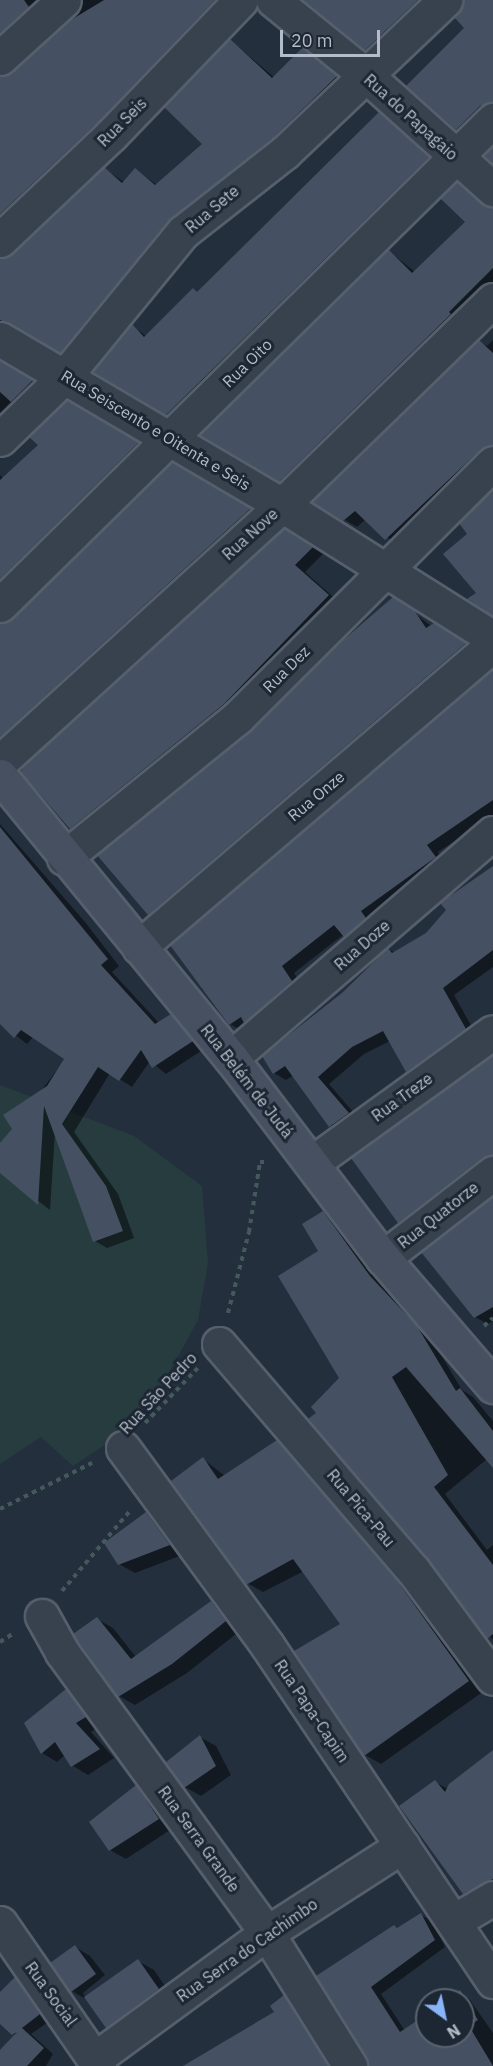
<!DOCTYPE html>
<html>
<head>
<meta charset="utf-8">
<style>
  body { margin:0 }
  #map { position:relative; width:493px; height:2066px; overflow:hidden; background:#242f3e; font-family:"IBM Plex Sans",sans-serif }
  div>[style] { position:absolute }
  .green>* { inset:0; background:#263c3f }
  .shadow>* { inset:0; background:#0007 }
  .building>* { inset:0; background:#455162 }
  .path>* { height:4px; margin-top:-2px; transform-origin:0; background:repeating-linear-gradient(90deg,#44595c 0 4.5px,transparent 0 9px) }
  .roads { filter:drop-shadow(2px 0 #565f6c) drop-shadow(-2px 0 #565f6c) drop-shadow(0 2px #565f6c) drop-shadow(0 -2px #565f6c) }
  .street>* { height:33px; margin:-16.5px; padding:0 16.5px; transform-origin:16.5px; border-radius:16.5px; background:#38414e }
  .secondary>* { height:33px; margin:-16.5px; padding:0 16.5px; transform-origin:16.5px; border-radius:16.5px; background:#465061 }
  span { translate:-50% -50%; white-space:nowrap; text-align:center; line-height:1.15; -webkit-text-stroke:6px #1d2633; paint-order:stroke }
  .street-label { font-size:16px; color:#b4bcc9 }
  .north { position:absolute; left:415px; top:1988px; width:60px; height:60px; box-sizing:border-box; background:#1d2633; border:2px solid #59626f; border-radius:50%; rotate:147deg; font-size:16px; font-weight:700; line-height:24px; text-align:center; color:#b4bcc9 }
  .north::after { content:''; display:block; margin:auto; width:21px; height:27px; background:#8ab4f8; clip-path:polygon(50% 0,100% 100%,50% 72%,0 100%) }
  .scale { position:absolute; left:280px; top:30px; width:100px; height:27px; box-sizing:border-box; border:3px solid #b4bcc9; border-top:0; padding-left:8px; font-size:18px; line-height:21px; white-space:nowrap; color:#b4bcc9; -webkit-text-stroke:4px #1d2633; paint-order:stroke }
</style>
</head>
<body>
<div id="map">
  <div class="green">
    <div style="clip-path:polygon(0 1085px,134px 1136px,202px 1186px,208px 1263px,198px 1320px,159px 1391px,120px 1435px,73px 1466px,41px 1437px,0 1464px)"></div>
  </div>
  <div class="shadow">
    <div style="clip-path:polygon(0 0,56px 0,0 51px)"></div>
    <div style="clip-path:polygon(83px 0,234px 0,0 236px,0 76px,13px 73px,78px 15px)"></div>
    <div style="clip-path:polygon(305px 0,437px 0,378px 56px)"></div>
    <div style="clip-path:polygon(464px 0,493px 0,493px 115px,469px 136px,457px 129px,466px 28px)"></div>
    <div style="clip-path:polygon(230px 40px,275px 78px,302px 50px,349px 84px,73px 358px,15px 327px,0 335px,0 259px,13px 255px,105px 169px,124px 182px,136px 170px,157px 185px,204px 144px)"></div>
    <div style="clip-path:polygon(379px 114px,438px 164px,178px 420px,95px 371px,132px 326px,146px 336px,198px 293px)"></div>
    <div style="clip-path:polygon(457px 184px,493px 207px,493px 285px,293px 488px,202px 435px,389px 251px,415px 272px,467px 222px)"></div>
    <div style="clip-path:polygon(493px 340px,493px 456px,398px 546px,366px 519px,357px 527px,315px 502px,479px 342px,487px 346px)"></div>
    <div style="clip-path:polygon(0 359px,45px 389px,0 429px)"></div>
    <div style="clip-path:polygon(67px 402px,150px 450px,0 598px,0 475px,3px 478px,40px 445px)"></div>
    <div style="clip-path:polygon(172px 464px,262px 516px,11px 745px,0 739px,0 624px,14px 620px)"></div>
    <div style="clip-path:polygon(296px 537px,323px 554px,305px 572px,340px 603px,236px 710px,83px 834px,71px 828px)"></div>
    <div style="clip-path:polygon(404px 605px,431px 626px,476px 650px,160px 920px,149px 914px)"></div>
    <div style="clip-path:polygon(493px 668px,493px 816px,438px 852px,447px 865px,357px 943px,344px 934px,294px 973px,304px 989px,242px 1031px,230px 1024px,172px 945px)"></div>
    <div style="clip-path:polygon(0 824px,85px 922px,119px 966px,112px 972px,159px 1023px,171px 1016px,183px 1023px,204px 1049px,166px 1074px,150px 1061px,132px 1087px,110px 1073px,74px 1132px,118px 1194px,134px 1238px,107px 1248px,95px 1241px,55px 1132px,50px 1210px,0 1171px,0 1145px,66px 1058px,34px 1036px,27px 1044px,0 1023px)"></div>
    <div style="clip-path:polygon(493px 878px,493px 967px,454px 995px,477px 1036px,419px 1078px,407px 1071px,390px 1041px,364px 1054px,329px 1084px,360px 1120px,342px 1133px,330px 1126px,294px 1075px,286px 1080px,274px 1073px,264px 1056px,343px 995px,389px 949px,395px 953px,427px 934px)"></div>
    <div style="clip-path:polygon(493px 1060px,493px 1165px,411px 1228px,399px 1221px)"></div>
    <div style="clip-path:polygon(493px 1199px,493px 1321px,488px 1324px,475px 1317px)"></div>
    <div style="clip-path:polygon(323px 1212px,336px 1219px,383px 1285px,429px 1335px,462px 1390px,473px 1397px,493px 1421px,493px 1466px,487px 1459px,445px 1494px,487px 1550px,493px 1545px,493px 1640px,318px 1413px,341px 1378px,321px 1252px)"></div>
    <div style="clip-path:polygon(277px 1442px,293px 1451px,414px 1592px,484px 1691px,381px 1764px,365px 1755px,342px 1624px,304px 1571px,263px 1592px,247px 1583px,203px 1459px,225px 1476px)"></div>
    <div style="clip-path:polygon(147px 1514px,162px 1523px,185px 1554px,135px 1573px,119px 1564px)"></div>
    <div style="clip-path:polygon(212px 1603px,227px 1612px,241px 1630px,187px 1673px,135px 1705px,119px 1696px,97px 1619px,113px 1628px,136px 1657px)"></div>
    <div style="clip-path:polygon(66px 1691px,82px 1700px,100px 1726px,91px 1732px,114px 1758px,88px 1775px,73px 1766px,65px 1755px,57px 1762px,42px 1753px)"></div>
    <div style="clip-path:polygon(200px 1737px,216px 1746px,231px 1775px,201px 1796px,185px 1787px)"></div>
    <div style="clip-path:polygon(493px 1752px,493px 1894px,479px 1901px,464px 1893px,435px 1782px,448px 1789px)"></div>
    <div style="clip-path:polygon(136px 1787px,152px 1796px,173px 1828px,126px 1859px,110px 1850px)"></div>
    <div style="clip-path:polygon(421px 1915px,432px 1921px,445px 1947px,381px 1994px,405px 2031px,427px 2015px,427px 2036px,463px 2036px,463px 2000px,449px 2000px,459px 1993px,470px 2000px,493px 2033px,493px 2066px,370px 2066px,318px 1976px,394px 1926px,399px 1929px)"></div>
    <div style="clip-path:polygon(75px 1947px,90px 1956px,105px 1975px,83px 1993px,87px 2000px,72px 1991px)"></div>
    <div style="clip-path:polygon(138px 1961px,154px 1970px,173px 1998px,142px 2021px,127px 2012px)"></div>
    <div style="clip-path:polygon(15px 1979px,25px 1985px,50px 2021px,31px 2034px,53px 2054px,46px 2066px,6px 2066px,0 2057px,15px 2036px,0 2022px,0 1994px)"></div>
    <div style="clip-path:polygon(284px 1997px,295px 2004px,334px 2066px,190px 2066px,277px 2013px)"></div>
  </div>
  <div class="building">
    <div style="clip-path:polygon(0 0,24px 0,29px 7px,0 33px)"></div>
    <div style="clip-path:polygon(104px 0,215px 0,98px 122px,0 214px,0 76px,13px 72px,66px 23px)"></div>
    <div style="clip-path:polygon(303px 0,418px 0,365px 50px)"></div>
    <div style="clip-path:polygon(463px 0,493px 0,493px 102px,480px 106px,456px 130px,406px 86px,464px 28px,454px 17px)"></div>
    <div style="clip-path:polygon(230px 39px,272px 78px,302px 48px,337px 76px,273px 138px,169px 220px,60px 353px,0 320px,0 258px,13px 254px,104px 167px,122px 183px,135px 168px,155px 185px,202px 144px,164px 107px)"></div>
    <div style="clip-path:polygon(379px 112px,429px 157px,166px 415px,93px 372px,132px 324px,144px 337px,193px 288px,197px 292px)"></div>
    <div style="clip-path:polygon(493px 146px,493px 164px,484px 155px)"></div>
    <div style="clip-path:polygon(457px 182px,480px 203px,493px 207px,493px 268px,449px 312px,451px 314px,279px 482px,200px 435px,388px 249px,412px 273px,465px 222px,440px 198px)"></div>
    <div style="clip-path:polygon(479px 340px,493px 353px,493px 445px,480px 450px,385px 540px,355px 511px,343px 521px,312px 502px)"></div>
    <div style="clip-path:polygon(0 361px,33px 380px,11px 402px,0 392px)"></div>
    <div style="clip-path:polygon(67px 400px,139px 442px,0 579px,0 480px,38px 445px,29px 437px)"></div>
    <div style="clip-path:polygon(172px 462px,251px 508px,0 737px,0 623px,13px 618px)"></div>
    <div style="clip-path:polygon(493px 489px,493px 616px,467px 599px,476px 593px,443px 554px,467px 534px,459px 523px)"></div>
    <div style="clip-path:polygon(284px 528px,313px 547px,295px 565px,329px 595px,224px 704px,70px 829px,21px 772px,24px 765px)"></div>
    <div style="clip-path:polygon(393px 597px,414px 610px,426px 628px,434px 623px,466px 643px,148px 915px,97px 855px,249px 732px,334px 648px)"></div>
    <div style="clip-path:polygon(493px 670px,493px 800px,427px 845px,436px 857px,361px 911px,366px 918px,344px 937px,334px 925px,282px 966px,292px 981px,244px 1023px,241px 1017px,229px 1025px,170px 945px)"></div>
    <div style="clip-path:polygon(0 827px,108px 959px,101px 965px,155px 1024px,171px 1014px,193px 1041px,152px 1068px,141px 1050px,119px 1081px,98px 1067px,62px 1124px,106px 1186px,123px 1231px,93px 1242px,44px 1106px,38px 1205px,0 1173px,0 1143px,12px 1129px,3px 1115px,47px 1086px,64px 1059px,21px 1030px,14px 1038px,0 1024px)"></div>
    <div style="clip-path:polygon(493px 866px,493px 950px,443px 988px,466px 1029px,406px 1072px,383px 1031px,352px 1047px,318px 1077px,349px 1113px,329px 1127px,285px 1066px,273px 1074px,262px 1056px,342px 993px,388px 948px,392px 953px,426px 933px,446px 910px,440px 903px)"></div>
    <div style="clip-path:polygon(493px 1055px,493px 1155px,482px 1158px,398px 1223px,351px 1158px)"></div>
    <div style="clip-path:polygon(493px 1197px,493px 1307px,474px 1318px,421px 1252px)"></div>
    <div style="clip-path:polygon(323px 1211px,370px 1276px,417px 1326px,456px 1391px,460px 1388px,493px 1431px,493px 1468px,406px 1367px,392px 1377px,448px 1475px,434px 1487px,493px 1565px,493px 1634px,487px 1639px,427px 1558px,308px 1419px,316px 1413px,311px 1407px,339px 1378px,278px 1276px,318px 1251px,302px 1224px)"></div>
    <div style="clip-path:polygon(277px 1440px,398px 1582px,469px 1681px,364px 1756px,294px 1651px,340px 1624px,293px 1559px,246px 1585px,171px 1481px,203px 1457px,218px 1479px)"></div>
    <div style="clip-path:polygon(146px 1512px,170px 1545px,118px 1565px,104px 1543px)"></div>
    <div style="clip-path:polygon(211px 1601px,226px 1621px,172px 1664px,118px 1697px,73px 1634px,97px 1617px,131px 1659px)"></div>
    <div style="clip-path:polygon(66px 1689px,86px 1717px,76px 1723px,100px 1749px,71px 1767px,55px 1742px,41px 1754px,24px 1723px)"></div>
    <div style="clip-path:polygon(200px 1735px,216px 1766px,184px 1788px,166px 1762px)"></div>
    <div style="clip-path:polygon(493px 1750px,493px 1879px,463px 1894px,399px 1806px,435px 1780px,445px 1792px,449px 1784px)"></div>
    <div style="clip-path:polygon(136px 1785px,159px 1819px,109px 1851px,89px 1822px)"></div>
    <div style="clip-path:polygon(421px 1913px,435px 1940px,371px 1987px,400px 2032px,427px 2014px,427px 2036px,463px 2036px,463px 2000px,446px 2000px,460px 1990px,478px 2020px,469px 2026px,493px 2066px,369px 2066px,316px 1976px,394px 1925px,397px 1928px)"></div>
    <div style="clip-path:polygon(75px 1945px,96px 1974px,71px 1992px,50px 1963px)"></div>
    <div style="clip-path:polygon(138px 1959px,159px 1989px,106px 2028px,84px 1997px)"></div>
    <div style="clip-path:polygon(15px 1977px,40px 2014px,22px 2028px,44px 2048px,27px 2066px,0 2066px,0 2050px,17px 2032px,12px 2035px,0 2024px,0 1992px)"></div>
    <div style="clip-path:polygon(284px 1995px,328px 2066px,183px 2066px,274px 2012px,270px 2006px)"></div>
  </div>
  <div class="path">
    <div style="left:228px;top:1313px;width:84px;rotate:-75.5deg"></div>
    <div style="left:249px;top:1232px;width:71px;rotate:-81.1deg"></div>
    <div style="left:260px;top:1162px;width:6px"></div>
    <div style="left:484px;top:1326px;width:12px;rotate:-42deg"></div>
    <div style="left:145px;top:1423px;width:76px;rotate:-46.1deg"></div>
    <div style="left:0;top:1509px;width:103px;rotate:-26.6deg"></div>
    <div style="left:62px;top:1591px;width:104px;rotate:-49.7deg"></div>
    <div style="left:0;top:1642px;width:17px;rotate:-33deg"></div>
  </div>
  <div class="roads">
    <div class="street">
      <div style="left:273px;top:0;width:122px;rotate:39deg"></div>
      <div style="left:368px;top:77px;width:168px;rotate:41.9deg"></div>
      <div style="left:0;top:58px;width:86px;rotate:-42.2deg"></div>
      <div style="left:0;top:240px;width:153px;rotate:-43.4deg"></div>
      <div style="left:111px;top:135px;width:187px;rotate:-46.1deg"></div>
      <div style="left:0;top:339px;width:327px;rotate:30.5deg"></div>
      <div style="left:282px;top:505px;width:249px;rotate:32.2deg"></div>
      <div style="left:0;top:439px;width:91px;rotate:-44.1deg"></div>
      <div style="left:65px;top:376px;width:186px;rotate:-50.7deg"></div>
      <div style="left:183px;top:232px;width:130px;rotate:-38.1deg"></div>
      <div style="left:285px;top:152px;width:221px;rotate:-43.5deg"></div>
      <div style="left:0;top:605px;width:692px;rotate:-44.53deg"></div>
      <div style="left:0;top:762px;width:382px;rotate:-42.3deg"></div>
      <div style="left:282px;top:505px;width:294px;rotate:-44.2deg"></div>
      <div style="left:64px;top:858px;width:223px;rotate:-39deg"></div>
      <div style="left:237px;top:718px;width:361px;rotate:-44.9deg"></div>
      <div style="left:139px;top:947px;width:465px;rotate:-40.5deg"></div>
      <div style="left:231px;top:1058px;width:345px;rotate:-40.7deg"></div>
      <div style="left:312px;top:1163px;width:223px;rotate:-35.9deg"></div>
      <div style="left:383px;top:1258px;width:139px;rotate:-37.7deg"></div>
      <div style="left:219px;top:1344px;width:298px;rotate:49.4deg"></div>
      <div style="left:413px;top:1570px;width:134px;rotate:53.5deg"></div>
      <div style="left:123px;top:1448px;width:244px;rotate:53.8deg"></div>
      <div style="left:267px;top:1645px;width:405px;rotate:56.1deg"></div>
      <div style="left:42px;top:1616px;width:41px;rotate:60.9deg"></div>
      <div style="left:62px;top:1652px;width:348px;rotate:53.9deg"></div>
      <div style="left:267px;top:1933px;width:157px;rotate:58deg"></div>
      <div style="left:454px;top:1921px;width:45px;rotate:-30.5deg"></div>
      <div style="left:0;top:1923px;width:174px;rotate:55.3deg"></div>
      <div style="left:96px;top:2058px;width:212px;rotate:-36.2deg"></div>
      <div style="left:267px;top:1933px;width:161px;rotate:-32.8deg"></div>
    </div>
    <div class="secondary">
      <div style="left:0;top:776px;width:365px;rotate:50.7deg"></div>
      <div style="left:231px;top:1058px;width:251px;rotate:52.8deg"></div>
      <div style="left:383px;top:1258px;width:169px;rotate:49.3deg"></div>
    </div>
  </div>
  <div class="street-label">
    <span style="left:411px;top:117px;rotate:42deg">Rua do Papagaio</span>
    <span style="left:122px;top:122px;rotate:-45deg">Rua Seis</span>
    <span style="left:212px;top:209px;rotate:-40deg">Rua Sete</span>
    <span style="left:247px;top:363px;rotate:-44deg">Rua Oito</span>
    <span style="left:156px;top:430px;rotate:31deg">Rua Seiscento e Oitenta e Seis</span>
    <span style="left:250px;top:534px;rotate:-42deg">Rua Nove</span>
    <span style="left:286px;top:669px;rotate:-45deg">Rua Dez</span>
    <span style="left:316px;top:796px;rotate:-40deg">Rua Onze</span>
    <span style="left:362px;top:945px;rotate:-41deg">Rua Doze</span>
    <span style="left:247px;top:1081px;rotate:52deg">Rua Belém de Judá</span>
    <span style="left:402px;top:1097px;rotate:-36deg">Rua Treze</span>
    <span style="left:438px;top:1215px;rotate:-38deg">Rua Quatorze</span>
    <span style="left:158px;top:1393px;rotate:-47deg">Rua São Pedro</span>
    <span style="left:361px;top:1508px;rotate:50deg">Rua Pica-Pau</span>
    <span style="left:312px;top:1711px;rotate:56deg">Rua Papa-Capim</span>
    <span style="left:199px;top:1839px;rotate:54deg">Rua Serra Grande</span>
    <span style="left:247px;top:1950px;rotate:-35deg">Rua Serra do Cachimbo</span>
    <span style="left:51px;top:1994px;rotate:54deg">Rua Social</span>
  </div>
  <div class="north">N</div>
  <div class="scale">20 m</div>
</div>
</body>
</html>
